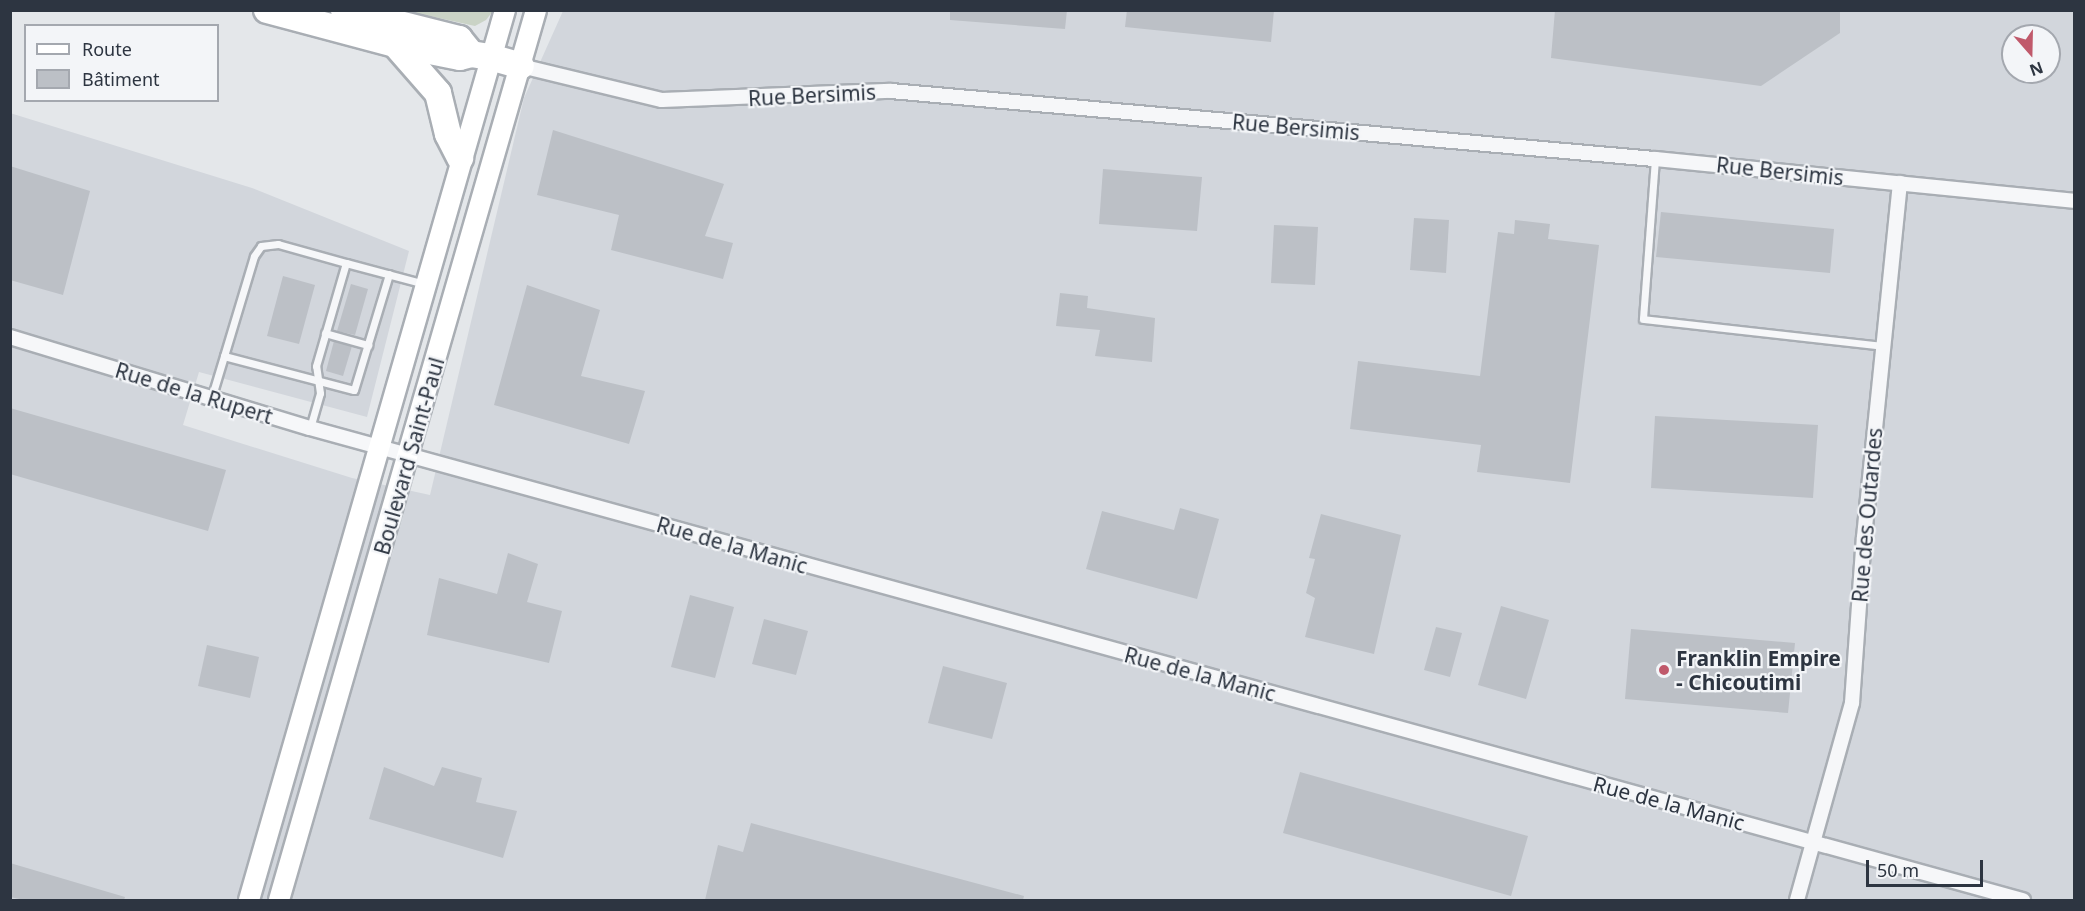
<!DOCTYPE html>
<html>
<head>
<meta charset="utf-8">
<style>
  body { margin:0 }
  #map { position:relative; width:2085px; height:911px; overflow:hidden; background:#e4e7ea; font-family:"Noto Sans",sans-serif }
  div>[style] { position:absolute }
  .built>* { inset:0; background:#d2d6dc }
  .green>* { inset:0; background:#cad3c6 }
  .building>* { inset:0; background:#bcc0c6 }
  .roads { filter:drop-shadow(2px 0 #a9aeb4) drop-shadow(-2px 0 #a9aeb4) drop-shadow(0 2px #a9aeb4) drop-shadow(0 -2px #a9aeb4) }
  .lane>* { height:7px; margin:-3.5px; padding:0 3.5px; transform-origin:3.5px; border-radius:3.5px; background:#f6f7f9 }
  .street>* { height:14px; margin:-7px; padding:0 7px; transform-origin:7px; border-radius:7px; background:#f6f7f9 }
  .secondary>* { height:20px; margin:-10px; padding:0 10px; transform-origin:10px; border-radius:10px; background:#fff }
  .highway>* { height:26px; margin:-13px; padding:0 13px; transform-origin:13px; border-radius:13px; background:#fff }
  .dots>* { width:16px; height:16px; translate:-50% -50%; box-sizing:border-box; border:3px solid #f3f5f8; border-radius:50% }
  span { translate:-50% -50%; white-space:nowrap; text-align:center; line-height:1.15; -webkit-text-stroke:4.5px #f3f5f8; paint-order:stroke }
  .street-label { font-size:21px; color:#2d3541 }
  .poi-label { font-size:21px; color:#2d3541; font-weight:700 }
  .left { translate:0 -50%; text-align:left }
  .frame { position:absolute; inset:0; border:12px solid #2d3541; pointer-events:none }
  .legend { position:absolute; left:24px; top:24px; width:195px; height:78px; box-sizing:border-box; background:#f3f5f8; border:2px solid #a4a8af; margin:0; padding:8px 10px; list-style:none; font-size:18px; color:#2d3541 }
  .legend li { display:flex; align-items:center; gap:12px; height:30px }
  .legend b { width:30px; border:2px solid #a4a8af }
  .north { position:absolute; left:2001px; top:24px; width:60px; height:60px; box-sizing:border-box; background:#f3f5f8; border:2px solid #a4a8af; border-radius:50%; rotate:160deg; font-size:16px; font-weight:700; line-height:24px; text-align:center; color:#2d3541 }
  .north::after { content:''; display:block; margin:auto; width:21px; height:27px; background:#c0596b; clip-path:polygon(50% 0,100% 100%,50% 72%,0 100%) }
  .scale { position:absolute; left:1866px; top:860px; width:117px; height:27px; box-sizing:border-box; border:3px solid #2d3541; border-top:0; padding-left:8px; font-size:18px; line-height:21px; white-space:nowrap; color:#2d3541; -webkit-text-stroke:4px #f3f5f8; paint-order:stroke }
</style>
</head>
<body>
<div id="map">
  <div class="built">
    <div style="clip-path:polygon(evenodd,563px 11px,2074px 11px,2074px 900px,11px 900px,10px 113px,252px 188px,409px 251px,367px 417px,199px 372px,183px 425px,352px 478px,430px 495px,524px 98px,563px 11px,2013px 36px,2049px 36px,2049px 72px,2013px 72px,2013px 36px)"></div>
  </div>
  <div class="green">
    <div style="clip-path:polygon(407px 11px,493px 10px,493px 11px,486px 20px,475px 26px)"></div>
  </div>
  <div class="building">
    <div style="clip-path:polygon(950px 10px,1067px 10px,1065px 29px,950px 20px)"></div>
    <div style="clip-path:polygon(1127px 10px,1274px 10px,1271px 42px,1125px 27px)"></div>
    <div style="clip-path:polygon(1555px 10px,1840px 10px,1840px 33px,1761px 86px,1551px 58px)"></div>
    <div style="clip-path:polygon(553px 130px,724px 184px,705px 236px,733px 243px,723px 279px,611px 250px,619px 215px,537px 195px)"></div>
    <div style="clip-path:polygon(10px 166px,90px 191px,63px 295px,10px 280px)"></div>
    <div style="clip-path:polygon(1103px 169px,1202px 177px,1197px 231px,1099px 224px)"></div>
    <div style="clip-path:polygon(1661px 212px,1834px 229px,1830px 273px,1656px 257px)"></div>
    <div style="clip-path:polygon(1414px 218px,1449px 220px,1446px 273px,1410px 270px)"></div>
    <div style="clip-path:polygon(1515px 220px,1550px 224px,1548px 239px,1599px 245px,1570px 483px,1477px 472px,1481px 445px,1350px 429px,1358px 361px,1480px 376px,1498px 232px,1514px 234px)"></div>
    <div style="clip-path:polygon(1274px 225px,1318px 227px,1315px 285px,1271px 283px)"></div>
    <div style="clip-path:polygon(283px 276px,315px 285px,299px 344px,267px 336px)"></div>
    <div style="clip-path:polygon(351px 284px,368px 289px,355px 335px,337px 331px)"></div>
    <div style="clip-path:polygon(527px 285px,600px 310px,581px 376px,645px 391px,629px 444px,494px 405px)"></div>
    <div style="clip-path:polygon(1060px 293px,1088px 296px,1087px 308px,1155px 318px,1152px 362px,1095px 356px,1100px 330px,1056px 326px)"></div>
    <div style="clip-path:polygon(334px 341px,352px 346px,343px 376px,326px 371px)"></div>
    <div style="clip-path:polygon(10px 408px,226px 470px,208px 531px,10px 474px)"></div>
    <div style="clip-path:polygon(1655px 416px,1818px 425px,1813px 498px,1651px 488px)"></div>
    <div style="clip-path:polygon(1180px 508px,1219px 519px,1197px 599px,1086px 569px,1102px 511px,1174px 530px)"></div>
    <div style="clip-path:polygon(1321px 514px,1401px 535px,1374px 654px,1305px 637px,1315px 598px,1306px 593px,1315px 559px,1309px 558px)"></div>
    <div style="clip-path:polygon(508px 553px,538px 564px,527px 602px,562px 611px,549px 663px,427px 635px,439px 578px,497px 594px)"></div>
    <div style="clip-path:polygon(690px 595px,734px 607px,715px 678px,671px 667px)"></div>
    <div style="clip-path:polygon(1501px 606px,1549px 620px,1526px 699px,1478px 685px)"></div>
    <div style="clip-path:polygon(764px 619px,808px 631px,796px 675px,752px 664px)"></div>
    <div style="clip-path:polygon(1436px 627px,1462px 633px,1450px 677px,1424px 670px)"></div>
    <div style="clip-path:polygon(1631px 629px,1795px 643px,1788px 713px,1625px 699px)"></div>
    <div style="clip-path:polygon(207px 645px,259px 657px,250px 698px,198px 686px)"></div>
    <div style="clip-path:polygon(943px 666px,1007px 683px,992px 739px,928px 723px)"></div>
    <div style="clip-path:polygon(384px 767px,434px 786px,442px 767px,482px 778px,476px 802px,517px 811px,503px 858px,369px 819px)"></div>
    <div style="clip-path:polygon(1300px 772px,1528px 836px,1511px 896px,1283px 833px)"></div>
    <div style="clip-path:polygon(751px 823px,1024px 896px,1023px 900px,705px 900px,718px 845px,743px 852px)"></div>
    <div style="clip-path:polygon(10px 863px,125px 897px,124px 900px,24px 900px,10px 897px)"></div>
  </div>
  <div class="roads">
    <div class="lane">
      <div style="left:1655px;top:159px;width:160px;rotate:94.3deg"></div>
      <div style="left:1643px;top:319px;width:242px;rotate:6.4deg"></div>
      <div style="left:325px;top:333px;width:45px;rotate:15.6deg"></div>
      <div style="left:224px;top:356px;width:104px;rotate:-73.3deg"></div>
      <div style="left:254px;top:256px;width:12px;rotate:-55deg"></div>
      <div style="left:261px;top:246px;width:17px;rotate:-7deg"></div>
      <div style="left:278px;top:244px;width:71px;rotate:15.6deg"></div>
      <div style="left:211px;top:399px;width:45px;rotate:-73.2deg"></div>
      <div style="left:224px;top:356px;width:134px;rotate:14.7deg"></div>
      <div style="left:354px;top:390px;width:121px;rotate:-73.2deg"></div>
      <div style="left:310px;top:428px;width:36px;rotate:-74deg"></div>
      <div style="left:320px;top:393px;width:27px;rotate:-98deg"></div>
      <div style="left:316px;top:366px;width:107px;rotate:-73.8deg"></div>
      <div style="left:346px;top:263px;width:82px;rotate:14.9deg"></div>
    </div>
    <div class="street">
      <div style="left:521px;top:66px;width:145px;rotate:13.6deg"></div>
      <div style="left:662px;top:100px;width:229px;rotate:-2.3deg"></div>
      <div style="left:891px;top:91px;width:767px;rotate:5.09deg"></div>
      <div style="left:1655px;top:159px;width:421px;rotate:5.7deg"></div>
      <div style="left:10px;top:337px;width:313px;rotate:16.9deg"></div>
      <div style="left:310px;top:428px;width:1777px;rotate:15.41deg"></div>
      <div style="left:1797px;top:900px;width:205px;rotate:-74.4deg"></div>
      <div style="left:1852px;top:703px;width:166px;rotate:-85.9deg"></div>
      <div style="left:1864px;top:537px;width:356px;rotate:-84.2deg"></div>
    </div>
    <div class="secondary">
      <div style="left:249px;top:900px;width:926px;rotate:-73.95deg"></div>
      <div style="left:279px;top:900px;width:926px;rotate:-73.89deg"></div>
    </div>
    <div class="highway">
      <div style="left:267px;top:10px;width:132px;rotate:14.9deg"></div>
      <div style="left:395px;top:44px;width:66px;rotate:11.3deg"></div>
      <div style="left:460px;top:57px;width:11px;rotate:-15deg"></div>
      <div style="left:471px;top:54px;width:19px;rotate:9deg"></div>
      <div style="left:490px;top:57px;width:32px;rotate:16deg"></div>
      <div style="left:344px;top:10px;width:119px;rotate:14.2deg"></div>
      <div style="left:459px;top:39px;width:19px;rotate:51deg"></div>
      <div style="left:395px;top:44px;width:65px;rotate:48.7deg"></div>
      <div style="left:438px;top:93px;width:42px;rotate:76.3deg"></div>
      <div style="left:448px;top:134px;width:27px;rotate:63deg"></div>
    </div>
  </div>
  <div class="dots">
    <div style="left:1664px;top:670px;background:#c0596b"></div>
  </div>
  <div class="street-label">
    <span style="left:812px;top:95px;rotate:-3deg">Rue Bersimis</span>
    <span style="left:1296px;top:127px;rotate:5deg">Rue Bersimis</span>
    <span style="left:1780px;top:171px;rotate:6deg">Rue Bersimis</span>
    <span style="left:194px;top:393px;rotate:17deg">Rue de la Rupert</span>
    <span style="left:409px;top:456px;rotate:-74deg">Boulevard Saint-Paul</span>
    <span style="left:1867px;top:515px;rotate:-85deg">Rue des Outardes</span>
    <span style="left:732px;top:545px;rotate:16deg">Rue de la Manic</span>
    <span style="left:1200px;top:674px;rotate:15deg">Rue de la Manic</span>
    <span style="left:1669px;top:803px;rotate:15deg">Rue de la Manic</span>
  </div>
  <div class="poi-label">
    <span class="left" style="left:1676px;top:670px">Franklin Empire<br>- Chicoutimi</span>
  </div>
  <div class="frame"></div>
  <ul class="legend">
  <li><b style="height:8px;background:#fff"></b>Route</li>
  <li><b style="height:16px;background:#bcc0c6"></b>Bâtiment</li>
  </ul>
  <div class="north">N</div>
  <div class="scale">50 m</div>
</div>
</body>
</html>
